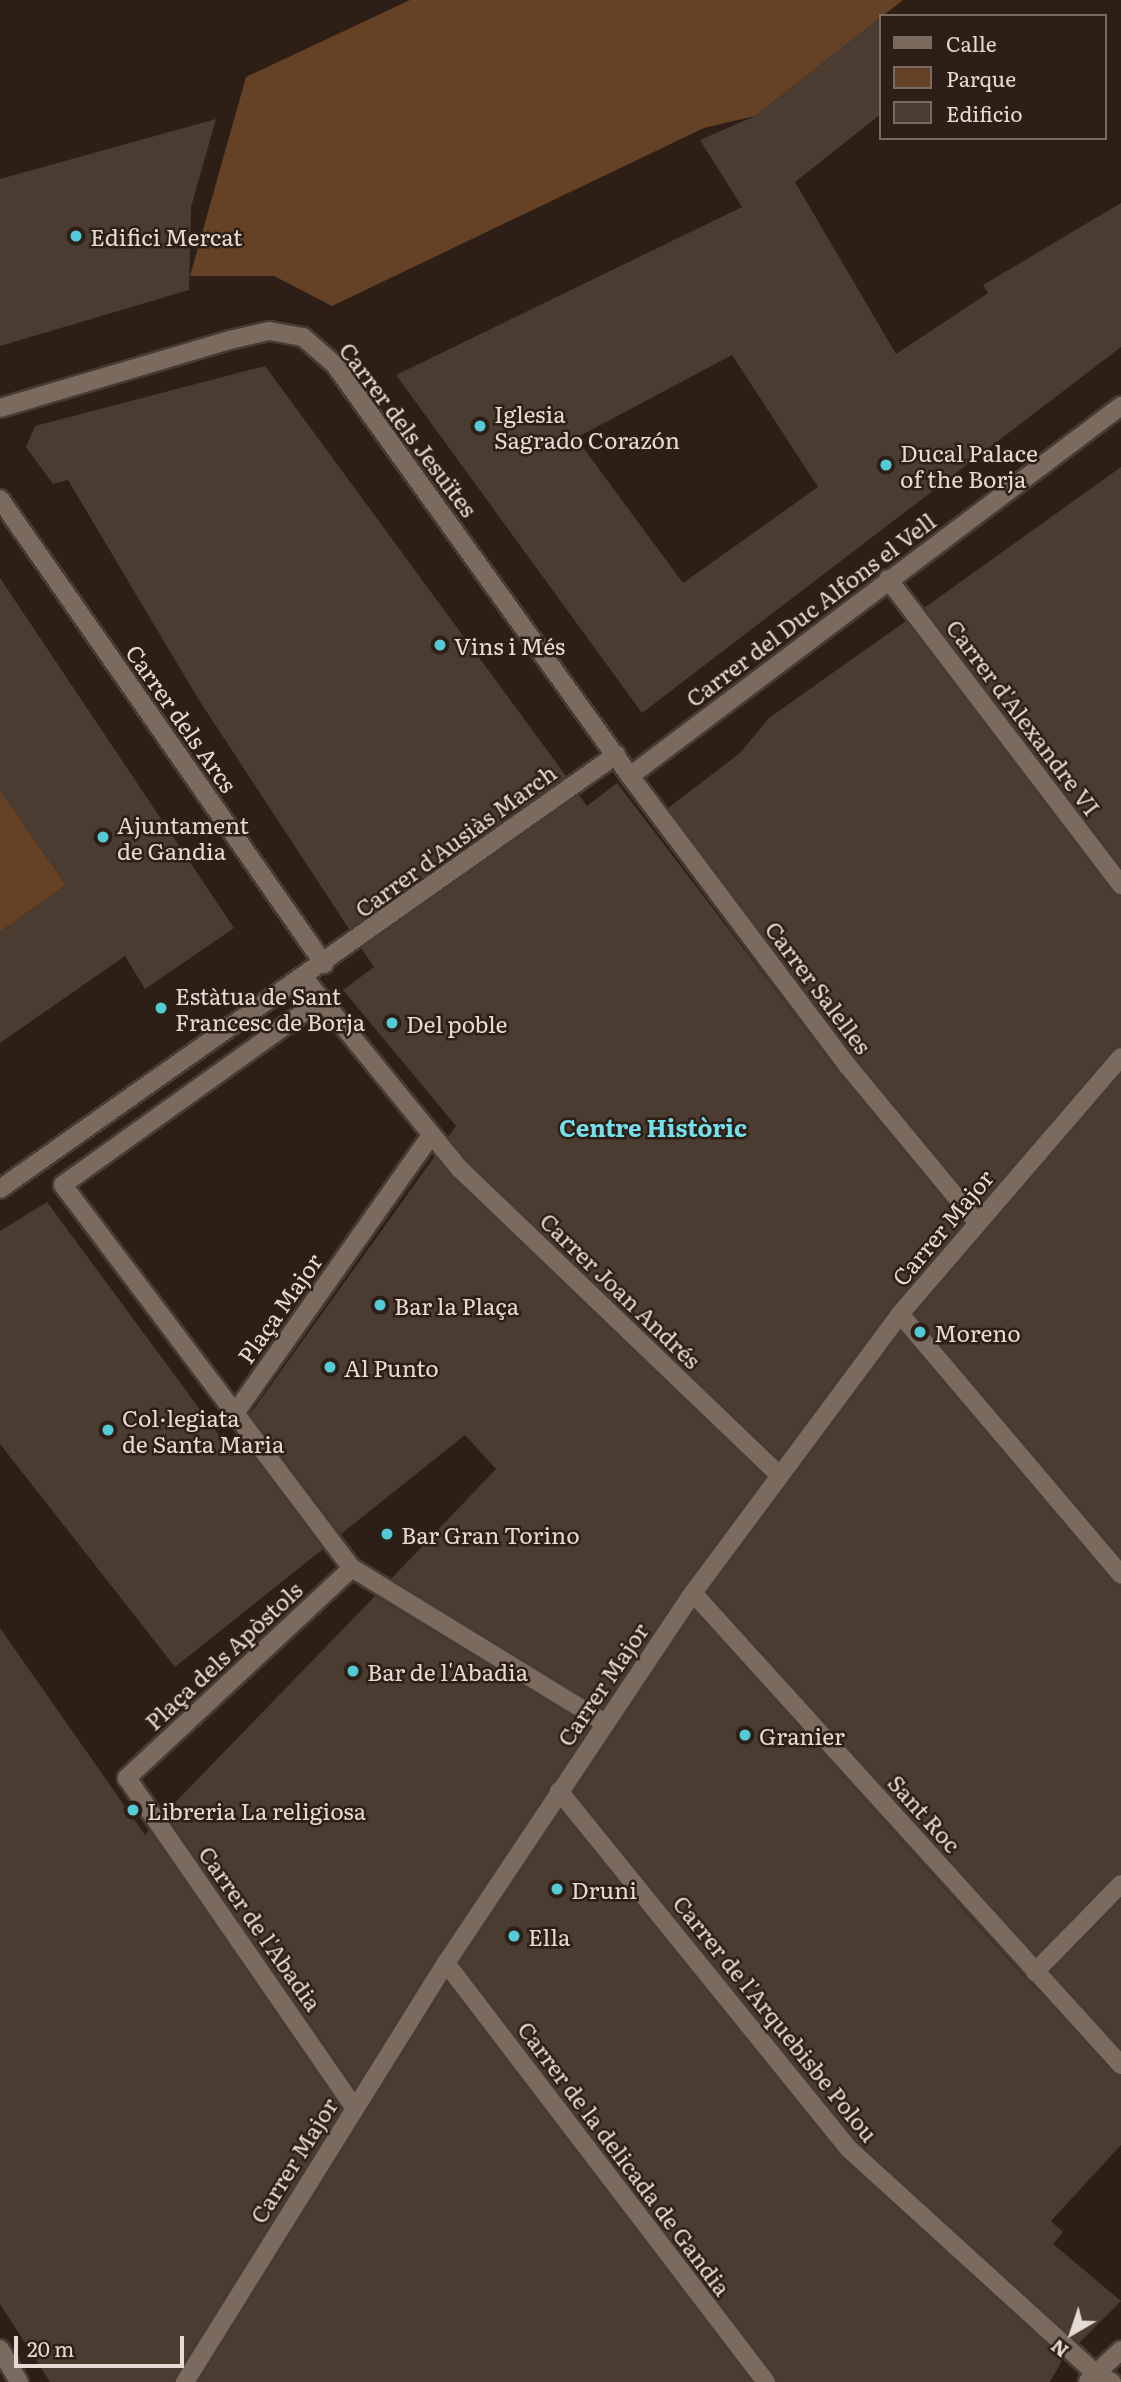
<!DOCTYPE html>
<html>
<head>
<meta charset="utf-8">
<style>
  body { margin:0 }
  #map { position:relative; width:1121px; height:2382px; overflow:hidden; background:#2d1f15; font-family:Literata,serif }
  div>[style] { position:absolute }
  .green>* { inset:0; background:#654125 }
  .building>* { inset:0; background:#4b3c31 }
  .roads { filter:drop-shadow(2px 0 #473b34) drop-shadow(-2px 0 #473b34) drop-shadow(0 2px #473b34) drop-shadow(0 -2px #473b34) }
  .street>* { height:18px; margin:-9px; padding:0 9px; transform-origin:9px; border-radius:9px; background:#7b6a5e }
  .dots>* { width:19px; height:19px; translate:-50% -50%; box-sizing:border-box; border:4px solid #2d1f15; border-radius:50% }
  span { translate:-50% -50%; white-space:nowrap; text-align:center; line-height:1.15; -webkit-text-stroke:5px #2d1f15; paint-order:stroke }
  .poi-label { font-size:23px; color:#e5dbd4 }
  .left { translate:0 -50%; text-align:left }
  .street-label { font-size:23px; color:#e5dbd4 }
  .neighbourhood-label { font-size:24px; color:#74e0eb; font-weight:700 }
  .legend { position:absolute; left:879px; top:14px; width:228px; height:126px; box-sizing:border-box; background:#2d1f15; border:2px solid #776a61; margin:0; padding:9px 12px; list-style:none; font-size:21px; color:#e5dbd4 }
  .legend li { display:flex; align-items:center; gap:14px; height:35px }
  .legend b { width:35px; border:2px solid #776a61 }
  .north { position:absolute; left:1037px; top:2298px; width:70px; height:70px; -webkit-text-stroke:5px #2d1f15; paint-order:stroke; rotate:219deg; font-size:19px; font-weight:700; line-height:28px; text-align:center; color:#e5dbd4 }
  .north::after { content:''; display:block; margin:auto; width:24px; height:32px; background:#e5dbd4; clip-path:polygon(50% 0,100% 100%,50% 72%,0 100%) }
  .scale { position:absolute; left:14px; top:2336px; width:170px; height:32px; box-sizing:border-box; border:4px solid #e5dbd4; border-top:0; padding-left:9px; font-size:21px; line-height:24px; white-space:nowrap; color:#e5dbd4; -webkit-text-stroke:5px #2d1f15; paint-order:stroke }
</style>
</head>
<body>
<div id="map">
  <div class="green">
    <div style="clip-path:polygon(410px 0,903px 0,755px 116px,704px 128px,332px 306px,274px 276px,190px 276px,246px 77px)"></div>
    <div style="clip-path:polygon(0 790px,66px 885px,0 932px)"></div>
  </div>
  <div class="building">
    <div style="clip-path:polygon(evenodd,881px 17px,881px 114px,795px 182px,896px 354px,988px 293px,983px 285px,1121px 203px,1121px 347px,642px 713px,396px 375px,742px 207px,700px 140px,755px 116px,881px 17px,732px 355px,818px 487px,683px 583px,576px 438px,732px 355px)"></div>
    <div style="clip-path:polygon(216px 119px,191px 207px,189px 290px,0 346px,0 179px)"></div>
    <div style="clip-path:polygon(265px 366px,566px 776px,349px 929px,197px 697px,68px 480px,53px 484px,26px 447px,35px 426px)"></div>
    <div style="clip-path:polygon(1121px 467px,1121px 866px,924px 608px)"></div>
    <div style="clip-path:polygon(0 578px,234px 928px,145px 989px,125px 956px,0 1043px,0 932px,66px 885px,0 790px)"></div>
    <div style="clip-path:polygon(906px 621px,1112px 892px,1121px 896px,1121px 1046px,978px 1206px,856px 1058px,668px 808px,740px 753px,769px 718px)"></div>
    <div style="clip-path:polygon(617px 783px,838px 1072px,963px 1223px,891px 1307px,778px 1459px,468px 1161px,448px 1137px,456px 1126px,343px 990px,374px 967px,361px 948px,579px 795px,587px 806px)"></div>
    <div style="clip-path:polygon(1121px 1074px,1121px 1557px,915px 1314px)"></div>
    <div style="clip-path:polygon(435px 1156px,765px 1477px,602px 1708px,391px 1579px,496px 1469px,465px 1435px,341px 1534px,250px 1414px)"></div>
    <div style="clip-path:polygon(47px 1202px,227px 1446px,236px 1433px,323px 1549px,175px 1667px,0 1444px,0 1231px)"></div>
    <div style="clip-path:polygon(901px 1332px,1121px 1586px,1121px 1873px,1036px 1955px,708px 1592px)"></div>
    <div style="clip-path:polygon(375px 1596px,590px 1727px,355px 2088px,165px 1813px)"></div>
    <div style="clip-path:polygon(694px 1611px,1027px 1980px,1121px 2076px,1121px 2145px,1051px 2221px,1063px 2232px,1053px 2244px,1121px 2301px,1079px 2343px,857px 2141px,574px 1792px)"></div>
    <div style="clip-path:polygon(0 1628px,145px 1835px,149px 1830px,342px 2109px,174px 2382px,50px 2382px,0 2304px)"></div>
    <div style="clip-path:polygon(561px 1811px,840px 2156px,1063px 2359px,1050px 2382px,777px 2382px,460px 1963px)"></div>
    <div style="clip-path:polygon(1121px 1900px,1121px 2048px,1051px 1971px)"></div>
    <div style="clip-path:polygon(447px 1983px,752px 2382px,198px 2382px)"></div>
  </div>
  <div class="roads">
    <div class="street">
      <div style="left:0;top:408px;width:240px;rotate:-16.5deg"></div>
      <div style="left:230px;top:340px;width:40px;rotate:-13deg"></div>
      <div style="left:269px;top:331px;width:35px;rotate:10deg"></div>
      <div style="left:303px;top:337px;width:43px;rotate:41.2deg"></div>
      <div style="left:335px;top:365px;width:506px;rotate:54.33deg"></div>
      <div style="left:630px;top:776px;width:361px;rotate:53.1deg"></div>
      <div style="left:847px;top:1065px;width:204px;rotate:50.4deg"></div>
      <div style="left:0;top:499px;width:567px;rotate:55.13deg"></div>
      <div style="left:888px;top:579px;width:385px;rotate:52.7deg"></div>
      <div style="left:630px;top:776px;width:615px;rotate:-37deg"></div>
      <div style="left:304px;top:978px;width:247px;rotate:50.8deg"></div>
      <div style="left:460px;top:1169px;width:443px;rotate:43.8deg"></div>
      <div style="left:321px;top:1000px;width:317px;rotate:144.4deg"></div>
      <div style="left:63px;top:1185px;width:480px;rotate:53deg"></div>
      <div style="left:352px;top:1568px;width:297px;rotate:31.5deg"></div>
      <div style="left:0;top:1189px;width:754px;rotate:-35.17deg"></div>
      <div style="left:900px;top:1314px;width:342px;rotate:49.7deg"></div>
      <div style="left:233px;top:1416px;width:340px;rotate:-54.8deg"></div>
      <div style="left:352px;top:1568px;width:308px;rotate:137deg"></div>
      <div style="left:127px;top:1778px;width:400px;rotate:55.4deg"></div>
      <div style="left:693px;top:1593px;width:637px;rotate:47.8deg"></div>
      <div style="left:559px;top:1791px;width:461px;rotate:51deg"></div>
      <div style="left:849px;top:2149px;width:334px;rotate:42.3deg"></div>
      <div style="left:1096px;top:2374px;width:18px;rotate:27deg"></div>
      <div style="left:446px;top:1963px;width:527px;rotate:52.63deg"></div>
      <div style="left:1035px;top:1972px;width:123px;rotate:-45.7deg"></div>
      <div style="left:0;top:2349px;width:38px;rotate:60deg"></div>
      <div style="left:1088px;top:2381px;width:45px;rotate:-43.2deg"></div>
      <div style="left:185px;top:2382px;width:494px;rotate:-58.1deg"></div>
      <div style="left:446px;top:1963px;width:445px;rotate:-56.3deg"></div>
      <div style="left:693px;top:1593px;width:347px;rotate:-53.4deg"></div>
      <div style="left:900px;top:1314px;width:339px;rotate:-49.3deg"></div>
    </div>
  </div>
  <div class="dots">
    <div style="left:76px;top:236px;background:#52cbd7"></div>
    <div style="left:480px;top:426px;background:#52cbd7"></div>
    <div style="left:886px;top:465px;background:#52cbd7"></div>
    <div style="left:440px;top:645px;background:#52cbd7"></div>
    <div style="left:103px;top:837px;background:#52cbd7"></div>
    <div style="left:161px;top:1008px;background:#52cbd7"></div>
    <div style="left:392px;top:1023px;background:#52cbd7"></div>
    <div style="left:380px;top:1305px;background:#52cbd7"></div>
    <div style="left:920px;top:1332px;background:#52cbd7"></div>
    <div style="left:330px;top:1367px;background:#52cbd7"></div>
    <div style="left:108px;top:1430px;background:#52cbd7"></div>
    <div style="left:387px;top:1534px;background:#52cbd7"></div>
    <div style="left:353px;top:1671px;background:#52cbd7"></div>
    <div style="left:745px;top:1735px;background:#52cbd7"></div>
    <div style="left:133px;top:1810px;background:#52cbd7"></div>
    <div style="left:557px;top:1889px;background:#52cbd7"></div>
    <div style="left:514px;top:1936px;background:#52cbd7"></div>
  </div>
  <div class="poi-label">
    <span class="left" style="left:90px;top:236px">Edifici Mercat</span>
    <span class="left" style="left:494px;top:426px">Iglesia<br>Sagrado Corazón</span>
    <span class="left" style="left:900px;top:465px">Ducal Palace<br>of the Borja</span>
    <span class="left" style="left:454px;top:645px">Vins i Més</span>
    <span class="left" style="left:117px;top:837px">Ajuntament<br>de Gandia</span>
    <span class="left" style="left:175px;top:1008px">Estàtua de Sant<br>Francesc de Borja</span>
    <span class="left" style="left:406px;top:1023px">Del poble</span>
    <span class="left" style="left:394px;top:1305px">Bar la Plaça</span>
    <span class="left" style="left:934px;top:1332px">Moreno</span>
    <span class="left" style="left:344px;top:1367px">Al Punto</span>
    <span class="left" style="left:122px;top:1430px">Col·legiata<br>de Santa Maria</span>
    <span class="left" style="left:401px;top:1534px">Bar Gran Torino</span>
    <span class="left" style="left:367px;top:1671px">Bar de l'Abadia</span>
    <span class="left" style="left:759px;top:1735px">Granier</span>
    <span class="left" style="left:147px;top:1810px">Libreria La religiosa</span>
    <span class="left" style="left:571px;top:1889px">Druni</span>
    <span class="left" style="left:528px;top:1936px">Ella</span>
  </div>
  <div class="street-label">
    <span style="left:409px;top:429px;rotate:53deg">Carrer dels Jesuïtes</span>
    <span style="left:810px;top:609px;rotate:-37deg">Carrer del Duc Alfons el Vell</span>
    <span style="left:1024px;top:717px;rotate:53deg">Carrer d'Alexandre VI</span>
    <span style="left:182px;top:718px;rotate:55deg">Carrer dels Arcs</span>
    <span style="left:455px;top:840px;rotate:-36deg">Carrer d'Ausiàs March</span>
    <span style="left:819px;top:987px;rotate:53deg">Carrer Salelles</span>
    <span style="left:942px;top:1227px;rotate:-50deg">Carrer Major</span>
    <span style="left:621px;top:1290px;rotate:44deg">Carrer Joan Andrés</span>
    <span style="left:279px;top:1308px;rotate:-55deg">Plaça Major</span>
    <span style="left:223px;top:1655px;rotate:-43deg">Plaça dels Apòstols</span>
    <span style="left:602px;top:1684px;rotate:-56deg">Carrer Major</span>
    <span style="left:925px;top:1813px;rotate:48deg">Sant Roc</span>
    <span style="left:261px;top:1928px;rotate:55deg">Carrer de l'Abadia</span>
    <span style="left:776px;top:2018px;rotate:51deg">Carrer de l'Arquebisbe Polou</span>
    <span style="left:625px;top:2158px;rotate:53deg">Carrer de la delicada de Gandia</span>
    <span style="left:293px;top:2160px;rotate:-58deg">Carrer Major</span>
  </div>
  <div class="neighbourhood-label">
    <span style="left:653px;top:1127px">Centre Històric</span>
  </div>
  <ul class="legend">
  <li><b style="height:9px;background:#7b6a5e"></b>Calle</li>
  <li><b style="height:19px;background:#654125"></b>Parque</li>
  <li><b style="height:19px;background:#4b3c31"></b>Edificio</li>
  </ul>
  <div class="north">N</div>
  <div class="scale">20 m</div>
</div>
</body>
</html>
